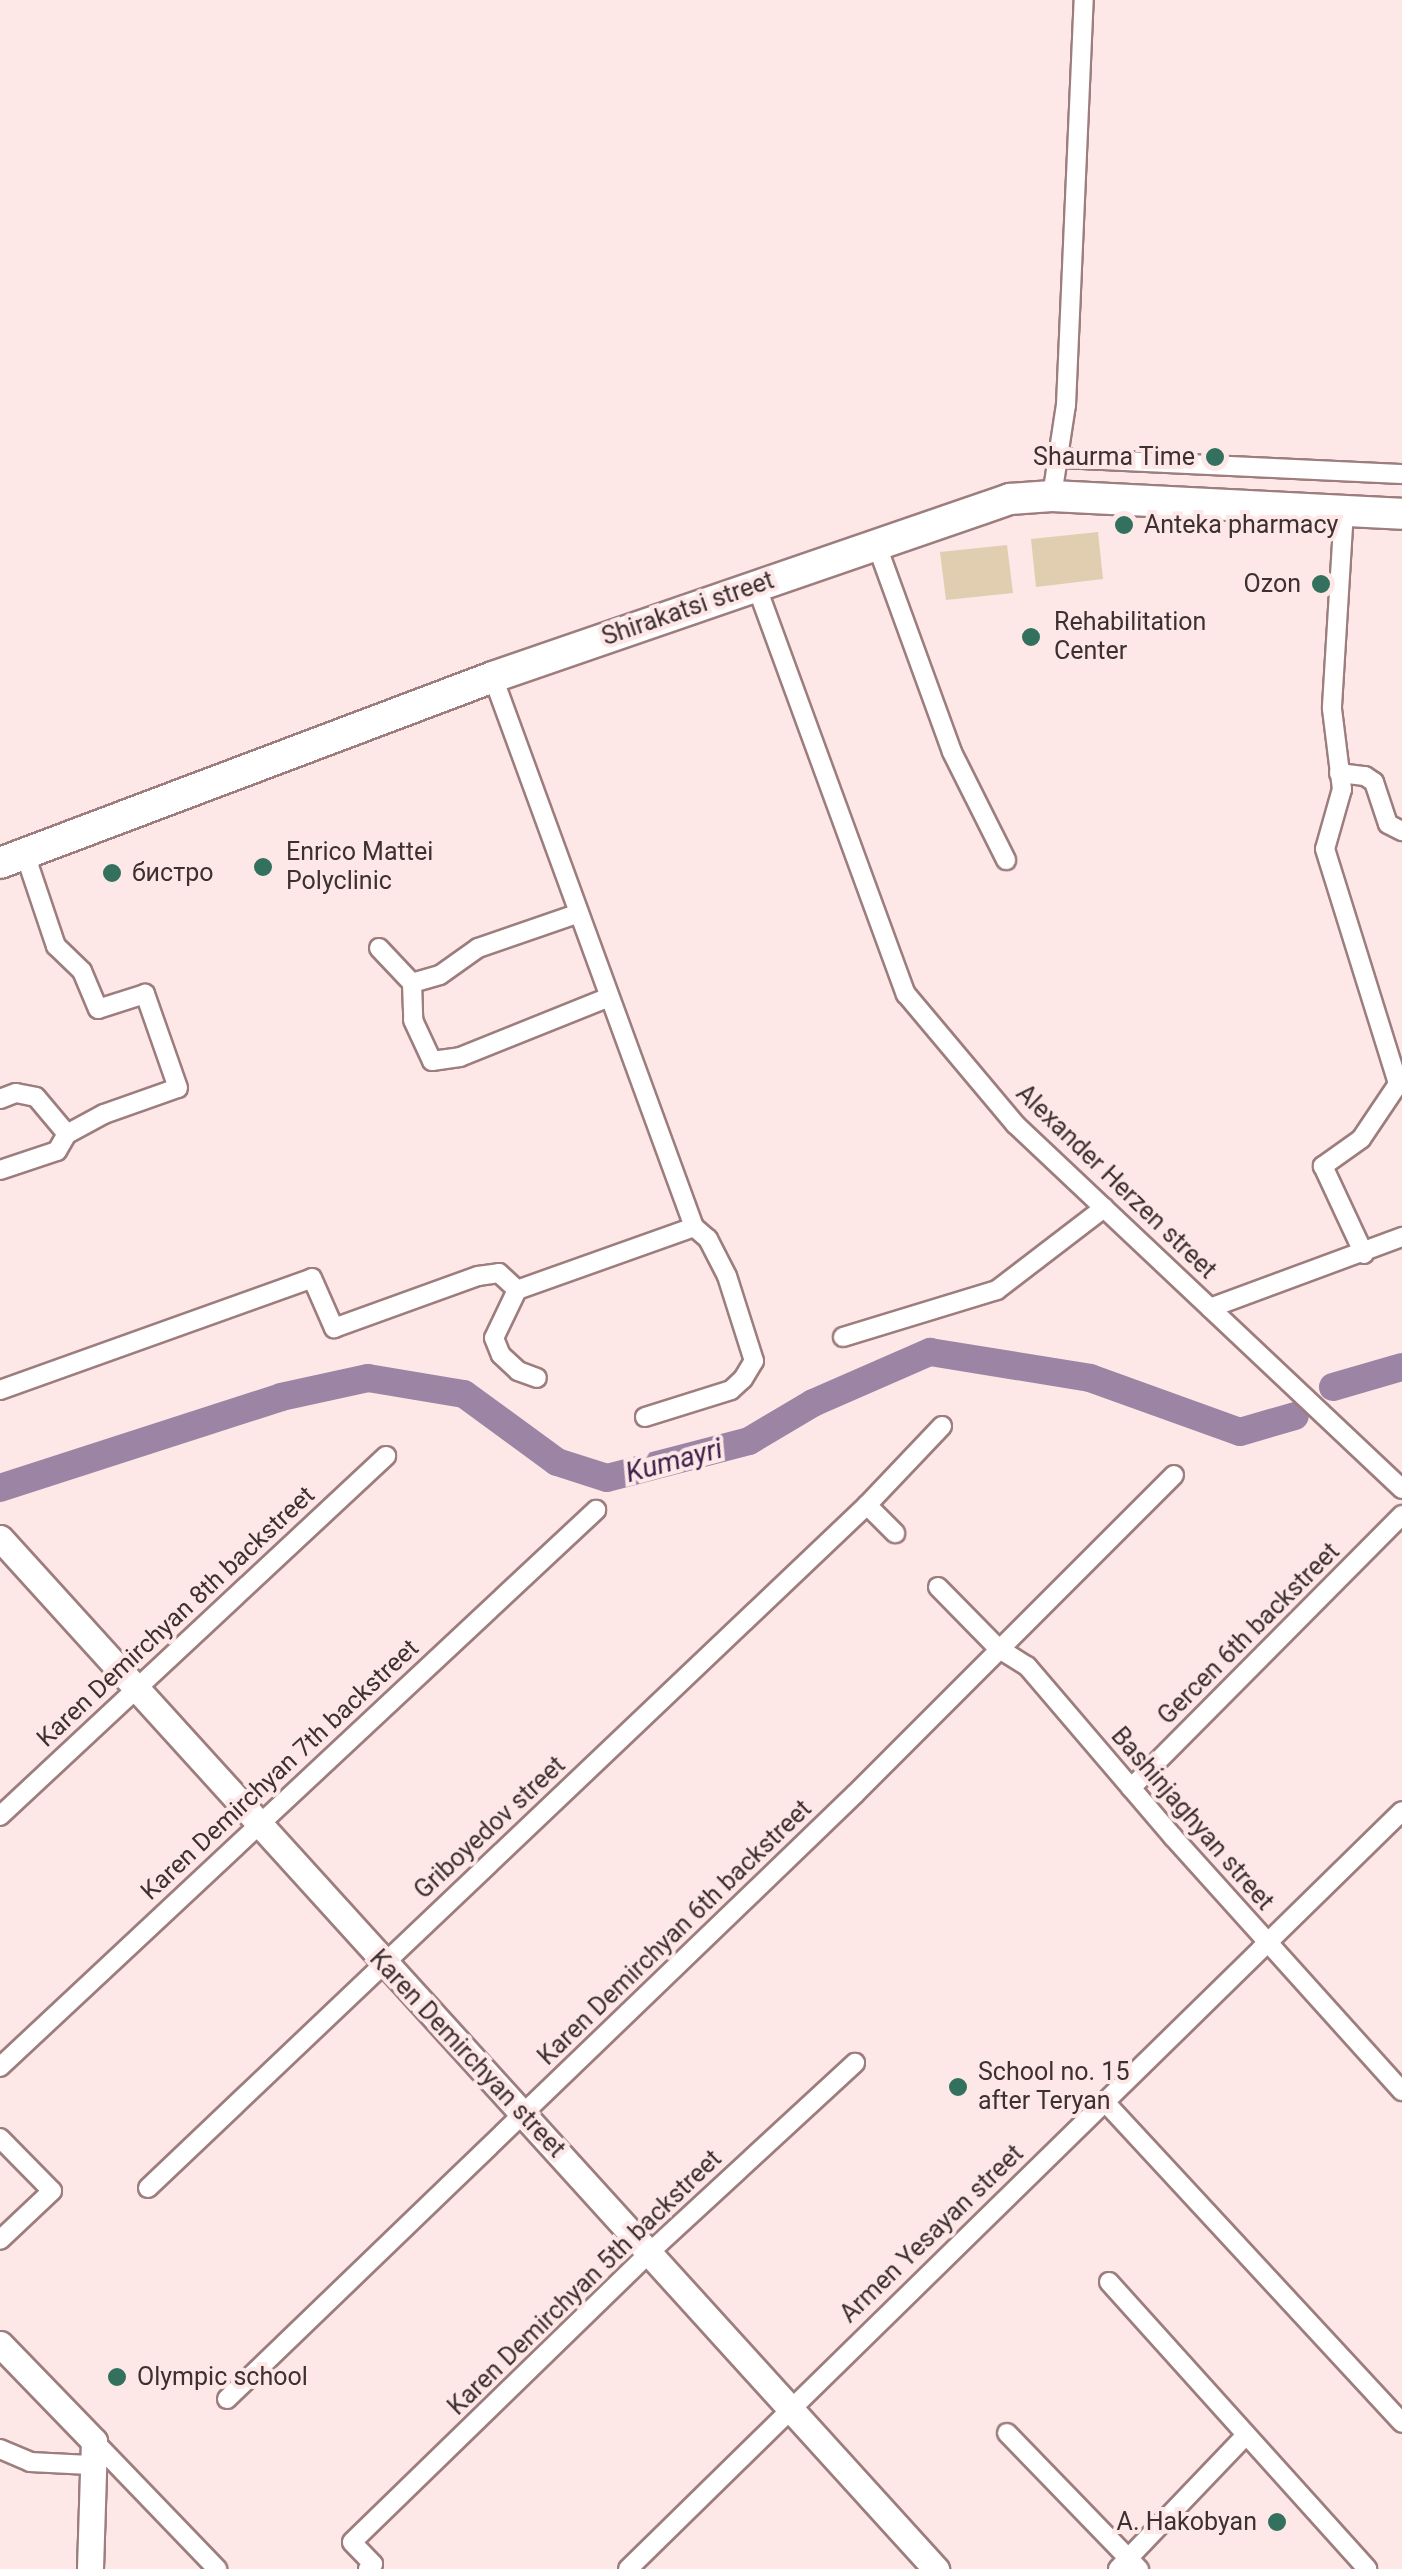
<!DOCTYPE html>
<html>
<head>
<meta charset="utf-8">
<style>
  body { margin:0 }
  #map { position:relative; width:1402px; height:2569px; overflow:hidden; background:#fde7e7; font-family:Roboto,sans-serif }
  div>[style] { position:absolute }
  .green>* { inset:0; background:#e1ceb0 }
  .river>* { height:28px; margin:-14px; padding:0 14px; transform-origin:14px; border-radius:14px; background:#9c85a4 }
  .roads { filter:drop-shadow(2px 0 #9d7d7d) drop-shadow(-2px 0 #9d7d7d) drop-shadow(0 2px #9d7d7d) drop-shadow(0 -2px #9d7d7d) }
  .street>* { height:18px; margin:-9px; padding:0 9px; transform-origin:9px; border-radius:9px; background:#fff }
  .secondary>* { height:25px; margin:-12.5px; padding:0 12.5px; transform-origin:12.5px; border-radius:12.5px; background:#fff }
  .primary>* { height:30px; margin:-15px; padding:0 15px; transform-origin:15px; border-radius:15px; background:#fff }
  .dots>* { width:28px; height:28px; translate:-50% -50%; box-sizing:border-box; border:5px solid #fde7e7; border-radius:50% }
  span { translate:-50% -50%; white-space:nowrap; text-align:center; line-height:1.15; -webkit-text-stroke:8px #fde7e7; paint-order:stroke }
  .poi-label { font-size:25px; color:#3d3030 }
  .right { translate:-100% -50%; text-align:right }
  .left { translate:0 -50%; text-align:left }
  .street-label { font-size:25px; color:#3d3030 }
  .water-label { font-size:28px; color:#3e1e49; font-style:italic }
</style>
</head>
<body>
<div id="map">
  <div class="green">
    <div style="clip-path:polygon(1098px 532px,1103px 579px,1036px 587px,1031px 539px)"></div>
    <div style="clip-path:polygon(1007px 545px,1013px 593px,946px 600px,940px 552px)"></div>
  </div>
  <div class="river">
    <div style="left:1333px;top:1387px;width:72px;rotate:-16.2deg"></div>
    <div style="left:0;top:1488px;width:295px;rotate:-17.9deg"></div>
    <div style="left:281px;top:1397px;width:89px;rotate:-12.3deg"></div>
    <div style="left:368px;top:1378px;width:97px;rotate:9.5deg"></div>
    <div style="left:464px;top:1394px;width:115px;rotate:36.2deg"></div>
    <div style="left:557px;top:1462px;width:52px;rotate:17.7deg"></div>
    <div style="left:607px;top:1478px;width:147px;rotate:-14.6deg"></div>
    <div style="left:749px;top:1441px;width:74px;rotate:-30.7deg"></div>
    <div style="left:813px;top:1403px;width:128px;rotate:-23.6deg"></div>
    <div style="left:930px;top:1352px;width:162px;rotate:9.2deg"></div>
    <div style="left:1090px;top:1378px;width:159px;rotate:19.8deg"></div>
    <div style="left:1240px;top:1432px;width:57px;rotate:-16.2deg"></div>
  </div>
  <div class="roads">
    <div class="street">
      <div style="left:1059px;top:458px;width:343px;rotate:2.7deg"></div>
      <div style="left:1052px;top:496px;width:92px;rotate:-81.3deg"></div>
      <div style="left:1066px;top:405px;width:405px;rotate:-87.5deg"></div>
      <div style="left:1344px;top:510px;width:199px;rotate:93.5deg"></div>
      <div style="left:1332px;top:709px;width:81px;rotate:82.9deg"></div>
      <div style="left:1342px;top:789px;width:62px;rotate:105.8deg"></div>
      <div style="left:1325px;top:849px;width:246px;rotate:72.7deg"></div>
      <div style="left:1398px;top:1084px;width:66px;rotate:123.9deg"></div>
      <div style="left:1361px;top:1139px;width:47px;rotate:144.6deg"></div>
      <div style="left:1323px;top:1166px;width:97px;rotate:65deg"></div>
      <div style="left:876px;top:543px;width:222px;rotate:70deg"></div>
      <div style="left:952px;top:752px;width:121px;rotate:63.4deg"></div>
      <div style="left:756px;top:585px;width:436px;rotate:69.9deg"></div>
      <div style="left:906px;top:994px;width:170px;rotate:50deg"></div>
      <div style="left:1015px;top:1124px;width:532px;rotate:43.32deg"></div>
      <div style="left:1339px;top:773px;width:26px;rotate:7deg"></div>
      <div style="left:1365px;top:776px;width:11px;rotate:34deg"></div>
      <div style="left:1374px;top:782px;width:44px;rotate:71.6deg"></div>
      <div style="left:1388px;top:824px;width:16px;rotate:27deg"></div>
      <div style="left:379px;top:948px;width:48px;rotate:46.7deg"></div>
      <div style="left:412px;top:983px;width:37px;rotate:88deg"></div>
      <div style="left:413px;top:1020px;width:45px;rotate:65.1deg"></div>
      <div style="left:432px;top:1061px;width:28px;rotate:-8deg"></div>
      <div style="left:460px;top:1057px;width:158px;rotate:-21.9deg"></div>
      <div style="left:412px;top:983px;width:29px;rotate:-16deg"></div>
      <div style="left:440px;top:975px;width:47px;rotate:-35.4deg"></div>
      <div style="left:478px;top:948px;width:105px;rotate:-19deg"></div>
      <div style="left:0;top:1099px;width:17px;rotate:-21deg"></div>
      <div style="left:16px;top:1093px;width:20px;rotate:11deg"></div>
      <div style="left:36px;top:1097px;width:48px;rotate:50deg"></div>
      <div style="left:67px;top:1134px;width:42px;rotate:-28.4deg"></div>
      <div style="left:104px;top:1114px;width:78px;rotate:-19.4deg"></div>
      <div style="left:178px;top:1088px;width:100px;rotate:-109.3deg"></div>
      <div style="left:145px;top:994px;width:49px;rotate:162.3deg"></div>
      <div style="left:98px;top:1009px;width:41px;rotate:-112.8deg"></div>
      <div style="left:82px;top:971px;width:36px;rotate:-136deg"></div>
      <div style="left:56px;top:946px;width:97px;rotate:-108.6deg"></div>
      <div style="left:0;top:1170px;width:60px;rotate:-18.4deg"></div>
      <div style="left:57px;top:1151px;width:20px;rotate:-60deg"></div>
      <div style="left:517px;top:1290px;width:53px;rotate:115.6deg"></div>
      <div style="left:494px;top:1338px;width:18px;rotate:68deg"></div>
      <div style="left:501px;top:1355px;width:23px;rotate:43deg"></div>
      <div style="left:518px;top:1371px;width:20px;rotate:20deg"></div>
      <div style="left:1210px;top:1308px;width:205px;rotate:-20.3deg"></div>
      <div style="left:843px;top:1337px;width:161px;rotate:-17deg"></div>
      <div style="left:997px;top:1290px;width:135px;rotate:-37.5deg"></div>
      <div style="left:0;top:1390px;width:331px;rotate:-19.7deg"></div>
      <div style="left:312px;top:1278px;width:55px;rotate:66.3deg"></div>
      <div style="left:334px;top:1328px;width:153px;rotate:-19.9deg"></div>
      <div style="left:478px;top:1276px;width:21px;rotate:-8deg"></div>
      <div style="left:499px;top:1273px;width:25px;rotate:43deg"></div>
      <div style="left:517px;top:1290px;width:188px;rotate:-19.6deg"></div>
      <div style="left:694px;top:1227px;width:586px;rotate:-110.08deg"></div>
      <div style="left:645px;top:1417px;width:90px;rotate:-17.4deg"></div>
      <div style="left:731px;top:1390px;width:16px;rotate:-43deg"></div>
      <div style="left:743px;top:1379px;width:21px;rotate:-59deg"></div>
      <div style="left:754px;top:1361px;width:89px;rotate:-107.6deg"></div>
      <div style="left:727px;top:1276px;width:42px;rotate:-117.2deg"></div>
      <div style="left:708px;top:1239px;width:18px;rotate:-139deg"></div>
      <div style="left:867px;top:1505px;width:40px;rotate:45deg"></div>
      <div style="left:938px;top:1587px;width:86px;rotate:45.5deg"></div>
      <div style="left:998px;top:1648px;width:34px;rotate:32deg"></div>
      <div style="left:1027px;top:1666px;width:225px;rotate:49.5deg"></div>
      <div style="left:1173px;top:1837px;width:342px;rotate:48deg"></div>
      <div style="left:1131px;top:1788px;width:385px;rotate:-45.2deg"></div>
      <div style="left:0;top:1816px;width:528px;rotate:-43deg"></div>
      <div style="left:0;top:2067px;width:816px;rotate:-43.06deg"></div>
      <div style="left:1105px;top:2102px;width:437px;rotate:47.2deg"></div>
      <div style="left:0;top:2138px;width:74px;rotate:45.5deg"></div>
      <div style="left:52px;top:2191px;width:71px;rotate:136.7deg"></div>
      <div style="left:148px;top:2188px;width:992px;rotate:-43.53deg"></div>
      <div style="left:867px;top:1505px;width:109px;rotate:-46.5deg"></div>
      <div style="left:1109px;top:2282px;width:386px;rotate:48deg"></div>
      <div style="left:227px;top:2399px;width:872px;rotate:-43.93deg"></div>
      <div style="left:855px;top:1794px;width:451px;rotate:-45deg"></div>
      <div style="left:1007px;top:2433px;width:190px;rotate:45.9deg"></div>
      <div style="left:94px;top:2441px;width:178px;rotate:46.1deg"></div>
      <div style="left:0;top:2449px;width:33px;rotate:23deg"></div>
      <div style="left:30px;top:2462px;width:60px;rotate:2.9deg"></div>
      <div style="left:368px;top:2569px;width:7px;rotate:-45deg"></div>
      <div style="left:373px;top:2564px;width:30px;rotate:-134deg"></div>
      <div style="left:352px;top:2542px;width:416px;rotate:-44.2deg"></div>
      <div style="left:650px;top:2252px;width:279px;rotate:-42.7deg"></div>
      <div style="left:628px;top:2569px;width:1083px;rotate:-44.4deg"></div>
      <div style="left:1118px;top:2569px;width:184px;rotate:-46.3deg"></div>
    </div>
    <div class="secondary">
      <div style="left:0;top:1538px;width:1393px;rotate:47.77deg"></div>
      <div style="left:0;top:2344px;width:135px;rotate:45.9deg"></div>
      <div style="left:94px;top:2441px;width:128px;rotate:91.8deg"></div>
    </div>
    <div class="primary">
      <div style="left:0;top:863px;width:527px;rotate:-20.67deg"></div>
      <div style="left:493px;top:677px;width:547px;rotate:-19deg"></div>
      <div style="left:1010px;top:499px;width:42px;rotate:-4.1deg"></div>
      <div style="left:1052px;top:496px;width:350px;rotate:2.9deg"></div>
    </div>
  </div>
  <div class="dots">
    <div style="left:1215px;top:457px;background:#33705d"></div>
    <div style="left:1124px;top:525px;background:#33705d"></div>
    <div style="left:1321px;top:584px;background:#33705d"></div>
    <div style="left:1031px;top:637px;background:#33705d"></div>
    <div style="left:263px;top:867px;background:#33705d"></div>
    <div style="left:112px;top:873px;background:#33705d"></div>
    <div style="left:958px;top:2087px;background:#33705d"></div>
    <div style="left:117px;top:2377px;background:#33705d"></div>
    <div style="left:1277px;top:2522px;background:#33705d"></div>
  </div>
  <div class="poi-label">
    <span class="right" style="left:1195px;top:457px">Shaurma Time</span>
    <span class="left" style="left:1144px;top:525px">Anteka pharmacy</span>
    <span class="right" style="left:1301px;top:584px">Ozon</span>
    <span class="left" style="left:1054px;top:637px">Rehabilitation<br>Center</span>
    <span class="left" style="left:286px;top:867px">Enrico Mattei<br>Polyclinic</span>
    <span class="left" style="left:132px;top:873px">бистро</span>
    <span class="left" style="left:978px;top:2087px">School no. 15<br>after Teryan</span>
    <span class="left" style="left:137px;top:2377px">Olympic school</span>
    <span class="right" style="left:1257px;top:2522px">A. Hakobyan</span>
  </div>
  <div class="street-label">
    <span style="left:688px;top:609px;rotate:-19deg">Shirakatsi street</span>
    <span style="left:1116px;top:1182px;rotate:44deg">Alexander Herzen street</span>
    <span style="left:176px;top:1617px;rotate:-43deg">Karen Demirchyan 8th backstreet</span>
    <span style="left:1249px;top:1634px;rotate:-45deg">Gercen 6th backstreet</span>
    <span style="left:280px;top:1770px;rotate:-43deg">Karen Demirchyan 7th backstreet</span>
    <span style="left:1192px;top:1819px;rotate:49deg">Bashinjaghyan street</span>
    <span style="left:490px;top:1828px;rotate:-43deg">Griboyedov street</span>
    <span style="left:675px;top:1933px;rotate:-44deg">Karen Demirchyan 6th backstreet</span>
    <span style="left:467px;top:2054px;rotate:47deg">Karen Demirchyan street</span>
    <span style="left:932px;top:2234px;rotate:-44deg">Armen Yesayan street</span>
    <span style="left:585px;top:2283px;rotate:-44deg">Karen Demirchyan 5th backstreet</span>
  </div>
  <div class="water-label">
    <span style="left:674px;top:1461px;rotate:-15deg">Kumayri</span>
  </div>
</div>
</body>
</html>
